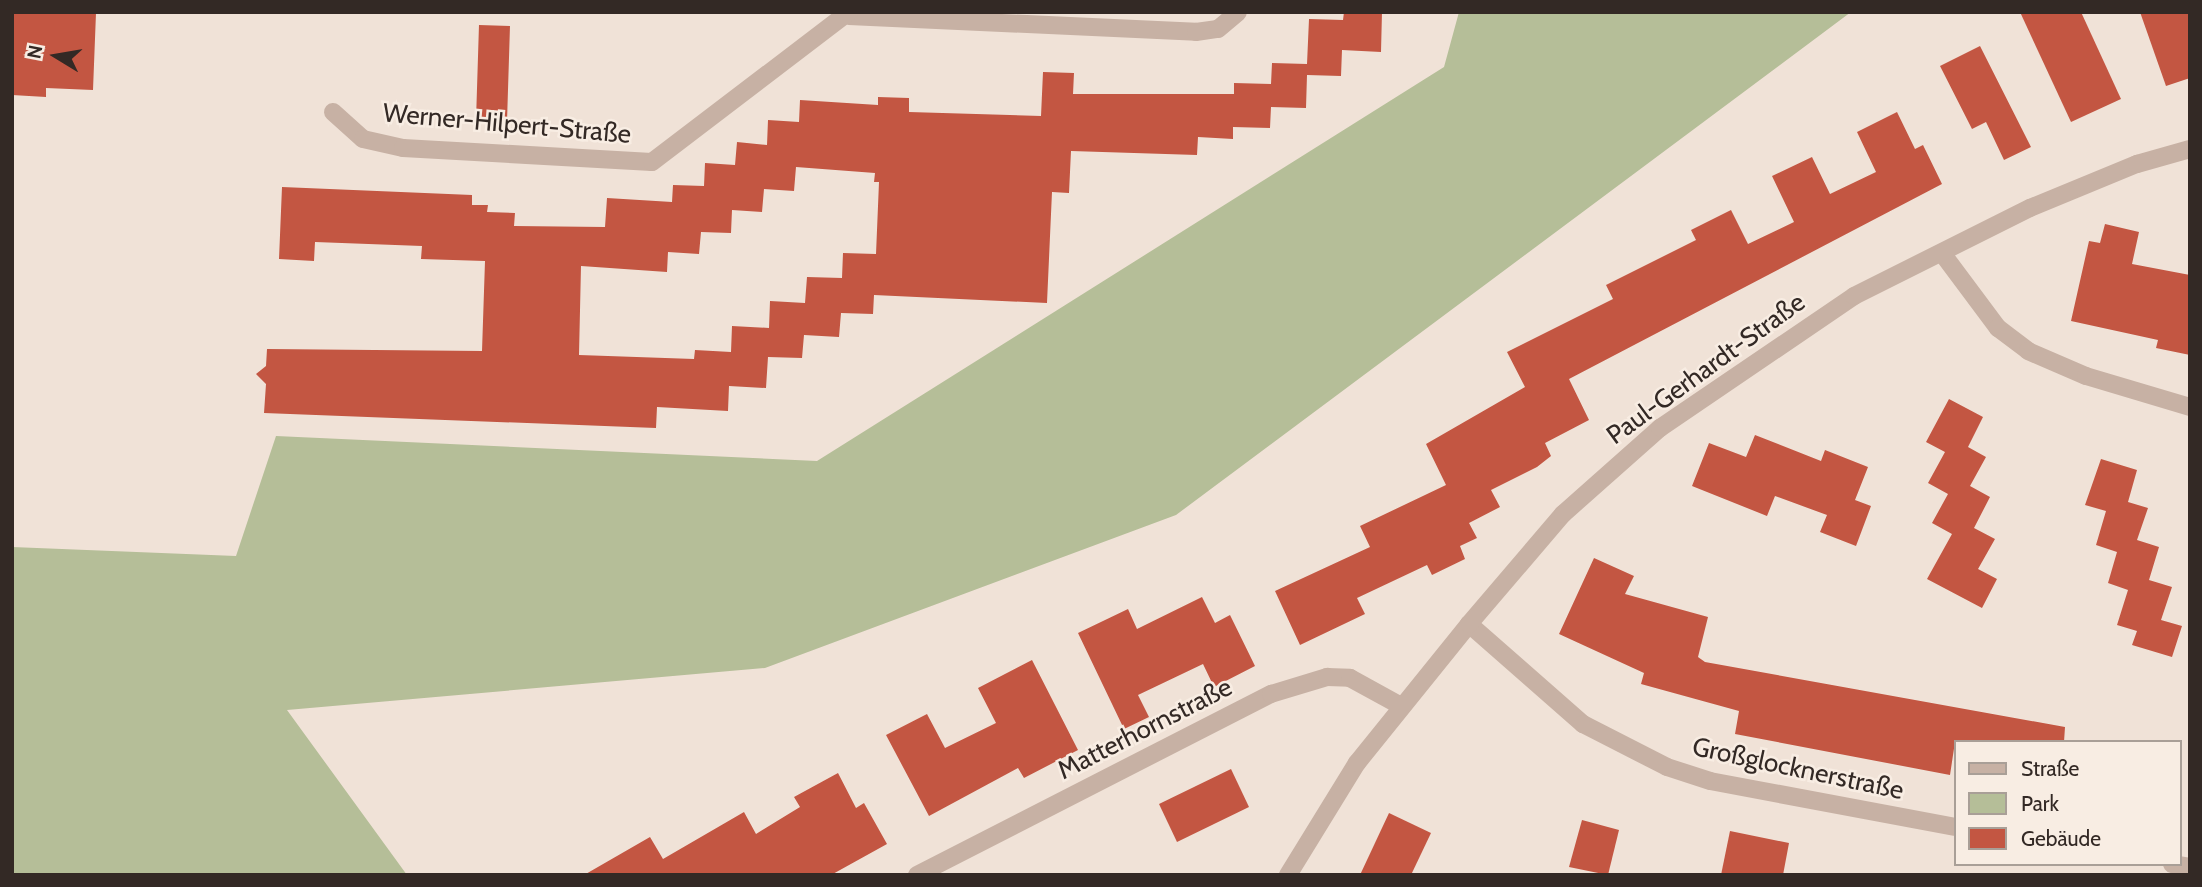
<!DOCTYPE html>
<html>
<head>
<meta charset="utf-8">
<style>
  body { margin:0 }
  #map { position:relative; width:2202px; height:887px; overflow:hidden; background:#f0e2d7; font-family:Cabin,sans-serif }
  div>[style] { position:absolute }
  .green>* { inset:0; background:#b5be98 }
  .building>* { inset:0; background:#c35642 }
  .minor>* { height:18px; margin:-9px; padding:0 9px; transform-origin:9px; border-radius:9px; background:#c7b1a4 }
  span { translate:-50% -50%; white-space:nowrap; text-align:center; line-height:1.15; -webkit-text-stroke:5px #f8ede3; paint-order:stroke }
  .street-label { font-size:26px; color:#332925 }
  .frame { position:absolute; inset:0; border:14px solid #332925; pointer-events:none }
  .legend { position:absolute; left:1954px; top:740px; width:228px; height:126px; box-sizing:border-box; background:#f8ede3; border:2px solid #a99f97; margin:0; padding:9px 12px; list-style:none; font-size:21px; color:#332925 }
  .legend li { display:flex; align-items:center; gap:14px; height:35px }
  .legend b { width:35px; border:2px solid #a99f97 }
  .north { position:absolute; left:21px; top:21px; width:70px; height:70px; -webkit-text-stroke:5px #f8ede3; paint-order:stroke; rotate:281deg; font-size:19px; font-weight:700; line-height:28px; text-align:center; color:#332925 }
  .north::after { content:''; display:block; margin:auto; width:24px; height:32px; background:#332925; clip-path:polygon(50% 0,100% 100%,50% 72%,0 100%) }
</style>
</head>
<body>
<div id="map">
  <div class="green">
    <div style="clip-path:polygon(1459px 12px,1851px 12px,1176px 515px,765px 668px,287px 710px,407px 875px,12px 875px,12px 547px,236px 556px,276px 436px,817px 461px,1444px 67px)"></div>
  </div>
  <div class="building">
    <div style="clip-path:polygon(12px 12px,96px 13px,93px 90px,46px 88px,46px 97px,12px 95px)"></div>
    <div style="clip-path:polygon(evenodd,1344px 12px,1382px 12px,1381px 52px,1342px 50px,1341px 76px,1307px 75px,1306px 108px,1271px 107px,1270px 128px,1233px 127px,1233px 139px,1198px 137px,1197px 155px,1071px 151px,1069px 193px,1052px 192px,1047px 303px,874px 295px,873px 314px,841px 313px,839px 337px,804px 335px,802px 358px,768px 357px,766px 388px,729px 386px,728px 411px,657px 407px,656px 428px,264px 413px,266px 384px,256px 374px,266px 366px,267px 349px,482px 351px,485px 261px,421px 259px,422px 246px,315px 242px,314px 261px,279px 259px,282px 187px,472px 195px,472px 205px,488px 205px,487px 212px,515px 213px,514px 226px,605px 227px,607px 198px,672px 202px,673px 185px,704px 186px,705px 163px,735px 165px,737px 142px,767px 145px,768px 120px,799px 122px,800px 100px,878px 105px,878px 97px,909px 98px,909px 112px,1041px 116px,1043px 72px,1074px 73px,1073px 94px,1234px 94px,1234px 83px,1271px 84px,1272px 63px,1307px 64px,1309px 19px,1343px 20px,1344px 12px,796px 167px,875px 173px,874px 182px,879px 182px,876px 254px,843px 253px,842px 278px,807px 277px,805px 303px,770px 301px,769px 328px,732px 326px,731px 352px,695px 350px,694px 359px,579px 355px,581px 266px,667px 272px,668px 252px,699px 254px,701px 232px,731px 233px,732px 210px,762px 212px,764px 189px,794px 191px,796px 167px)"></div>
    <div style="clip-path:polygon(2020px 12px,2081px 12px,2121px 99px,2071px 122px)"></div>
    <div style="clip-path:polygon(2140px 12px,2190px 12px,2190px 78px,2166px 86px)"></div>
    <div style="clip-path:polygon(479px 25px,510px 26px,507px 121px,476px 120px)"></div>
    <div style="clip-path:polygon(1980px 46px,2031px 147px,2004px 160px,1986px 122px,1972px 129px,1940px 66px)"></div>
    <div style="clip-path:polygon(1897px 112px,1915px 149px,1923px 145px,1942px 184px,1569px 379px,1589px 420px,1545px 443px,1551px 456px,1537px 467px,1491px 490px,1500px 507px,1469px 523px,1477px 538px,1460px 546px,1465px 559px,1432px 575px,1427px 565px,1357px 598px,1365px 614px,1300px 645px,1275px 591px,1370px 547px,1360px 526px,1446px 485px,1426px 444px,1525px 387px,1507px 352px,1613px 299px,1606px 285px,1696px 240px,1691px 230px,1731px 210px,1748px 244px,1794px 222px,1772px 176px,1812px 157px,1830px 194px,1876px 172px,1857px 132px)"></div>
    <div style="clip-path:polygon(2105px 224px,2139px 232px,2132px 264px,2190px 275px,2190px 355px,2156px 348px,2158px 340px,2071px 321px,2089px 241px,2100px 243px)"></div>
    <div style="clip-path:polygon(1949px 399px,1983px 417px,1968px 447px,1986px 457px,1970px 486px,1990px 497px,1974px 528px,1995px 539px,1978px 569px,1997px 579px,1982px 608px,1927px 579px,1952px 534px,1932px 523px,1948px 494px,1928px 483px,1945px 452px,1926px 442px)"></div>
    <div style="clip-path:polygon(1755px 435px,1821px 461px,1825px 450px,1868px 467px,1855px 500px,1871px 506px,1856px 546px,1820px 532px,1827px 515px,1775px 496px,1767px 516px,1692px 486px,1709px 443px,1746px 457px)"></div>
    <div style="clip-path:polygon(2101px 459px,2137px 470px,2128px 502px,2148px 508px,2137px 540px,2159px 547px,2149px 580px,2172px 587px,2161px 620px,2182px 626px,2172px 657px,2132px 645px,2137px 631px,2117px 625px,2128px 590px,2108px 583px,2117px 552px,2096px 545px,2106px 511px,2085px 505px)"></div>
    <div style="clip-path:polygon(1594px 558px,1634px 576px,1625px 594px,1708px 617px,1698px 657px,1705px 662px,2065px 727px,2064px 742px,1955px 742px,1950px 775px,1735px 734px,1739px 711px,1641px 684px,1644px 673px,1559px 634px)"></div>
    <div style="clip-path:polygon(1202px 597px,1215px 623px,1230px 615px,1255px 666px,1214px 687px,1203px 664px,1138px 695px,1149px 717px,1124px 729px,1078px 633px,1128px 609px,1137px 629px)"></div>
    <div style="clip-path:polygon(1032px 660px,1078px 750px,1024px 778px,1018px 768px,929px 816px,886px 735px,927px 714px,945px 748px,996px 723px,978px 688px)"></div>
    <div style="clip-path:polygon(1231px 769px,1249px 807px,1177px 842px,1159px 804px)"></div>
    <div style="clip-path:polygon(838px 773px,856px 808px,864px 803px,887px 844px,831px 875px,584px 875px,650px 837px,663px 859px,744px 812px,756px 834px,800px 807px,794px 797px)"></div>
    <div style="clip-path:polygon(1389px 813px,1431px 833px,1411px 875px,1360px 875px)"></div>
    <div style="clip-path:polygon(1582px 820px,1619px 830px,1608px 875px,1569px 867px)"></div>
    <div style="clip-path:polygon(1730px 831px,1789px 843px,1783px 875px,1721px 875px)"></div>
  </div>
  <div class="minor">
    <div style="left:849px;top:16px;width:347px;rotate:2.6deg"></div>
    <div style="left:1196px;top:32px;width:22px;rotate:-8deg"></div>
    <div style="left:1218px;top:29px;width:26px;rotate:-40deg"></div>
    <div style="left:333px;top:112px;width:40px;rotate:42deg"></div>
    <div style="left:363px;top:139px;width:41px;rotate:12.7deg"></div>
    <div style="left:403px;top:148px;width:249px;rotate:3.2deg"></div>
    <div style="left:652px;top:162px;width:248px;rotate:-37.3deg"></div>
    <div style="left:1942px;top:253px;width:94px;rotate:53.3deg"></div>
    <div style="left:1998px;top:328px;width:38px;rotate:37deg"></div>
    <div style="left:2028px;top:351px;width:63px;rotate:23.3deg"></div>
    <div style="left:2086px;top:376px;width:109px;rotate:16.6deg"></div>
    <div style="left:1469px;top:624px;width:152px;rotate:41.3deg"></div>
    <div style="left:1583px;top:724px;width:94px;rotate:27.1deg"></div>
    <div style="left:1667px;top:767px;width:45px;rotate:18deg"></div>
    <div style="left:1710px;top:781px;width:249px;rotate:10.6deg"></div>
    <div style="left:2172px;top:864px;width:18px;rotate:9deg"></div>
    <div style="left:917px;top:875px;width:398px;rotate:-27.1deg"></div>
    <div style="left:1271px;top:694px;width:59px;rotate:-16.9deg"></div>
    <div style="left:1327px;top:677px;width:23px;rotate:2deg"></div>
    <div style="left:1350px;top:678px;width:58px;rotate:28.8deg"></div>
    <div style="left:1288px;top:875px;width:132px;rotate:-58.4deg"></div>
    <div style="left:1357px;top:763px;width:179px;rotate:-51.1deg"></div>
    <div style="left:1469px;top:624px;width:145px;rotate:-49.5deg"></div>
    <div style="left:1563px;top:514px;width:130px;rotate:-41.6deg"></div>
    <div style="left:1660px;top:428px;width:235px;rotate:-34.2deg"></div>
    <div style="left:1854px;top:296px;width:197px;rotate:-26.6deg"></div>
    <div style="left:2030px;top:208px;width:116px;rotate:-22.4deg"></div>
    <div style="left:2137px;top:164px;width:55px;rotate:-15.8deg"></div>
  </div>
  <div class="street-label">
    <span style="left:507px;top:124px;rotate:5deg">Werner-Hilpert-Straße</span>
    <span style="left:1706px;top:369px;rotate:-36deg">Paul-Gerhardt-Straße</span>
    <span style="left:1145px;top:729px;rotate:-27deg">Matterhornstraße</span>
    <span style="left:1798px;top:769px;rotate:12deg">Großglocknerstraße</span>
  </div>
  <div class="frame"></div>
  <ul class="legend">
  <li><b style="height:9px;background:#c7b1a4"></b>Straße</li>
  <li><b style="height:19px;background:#b5be98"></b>Park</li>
  <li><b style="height:19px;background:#c35642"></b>Gebäude</li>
  </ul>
  <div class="north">N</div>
</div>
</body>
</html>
